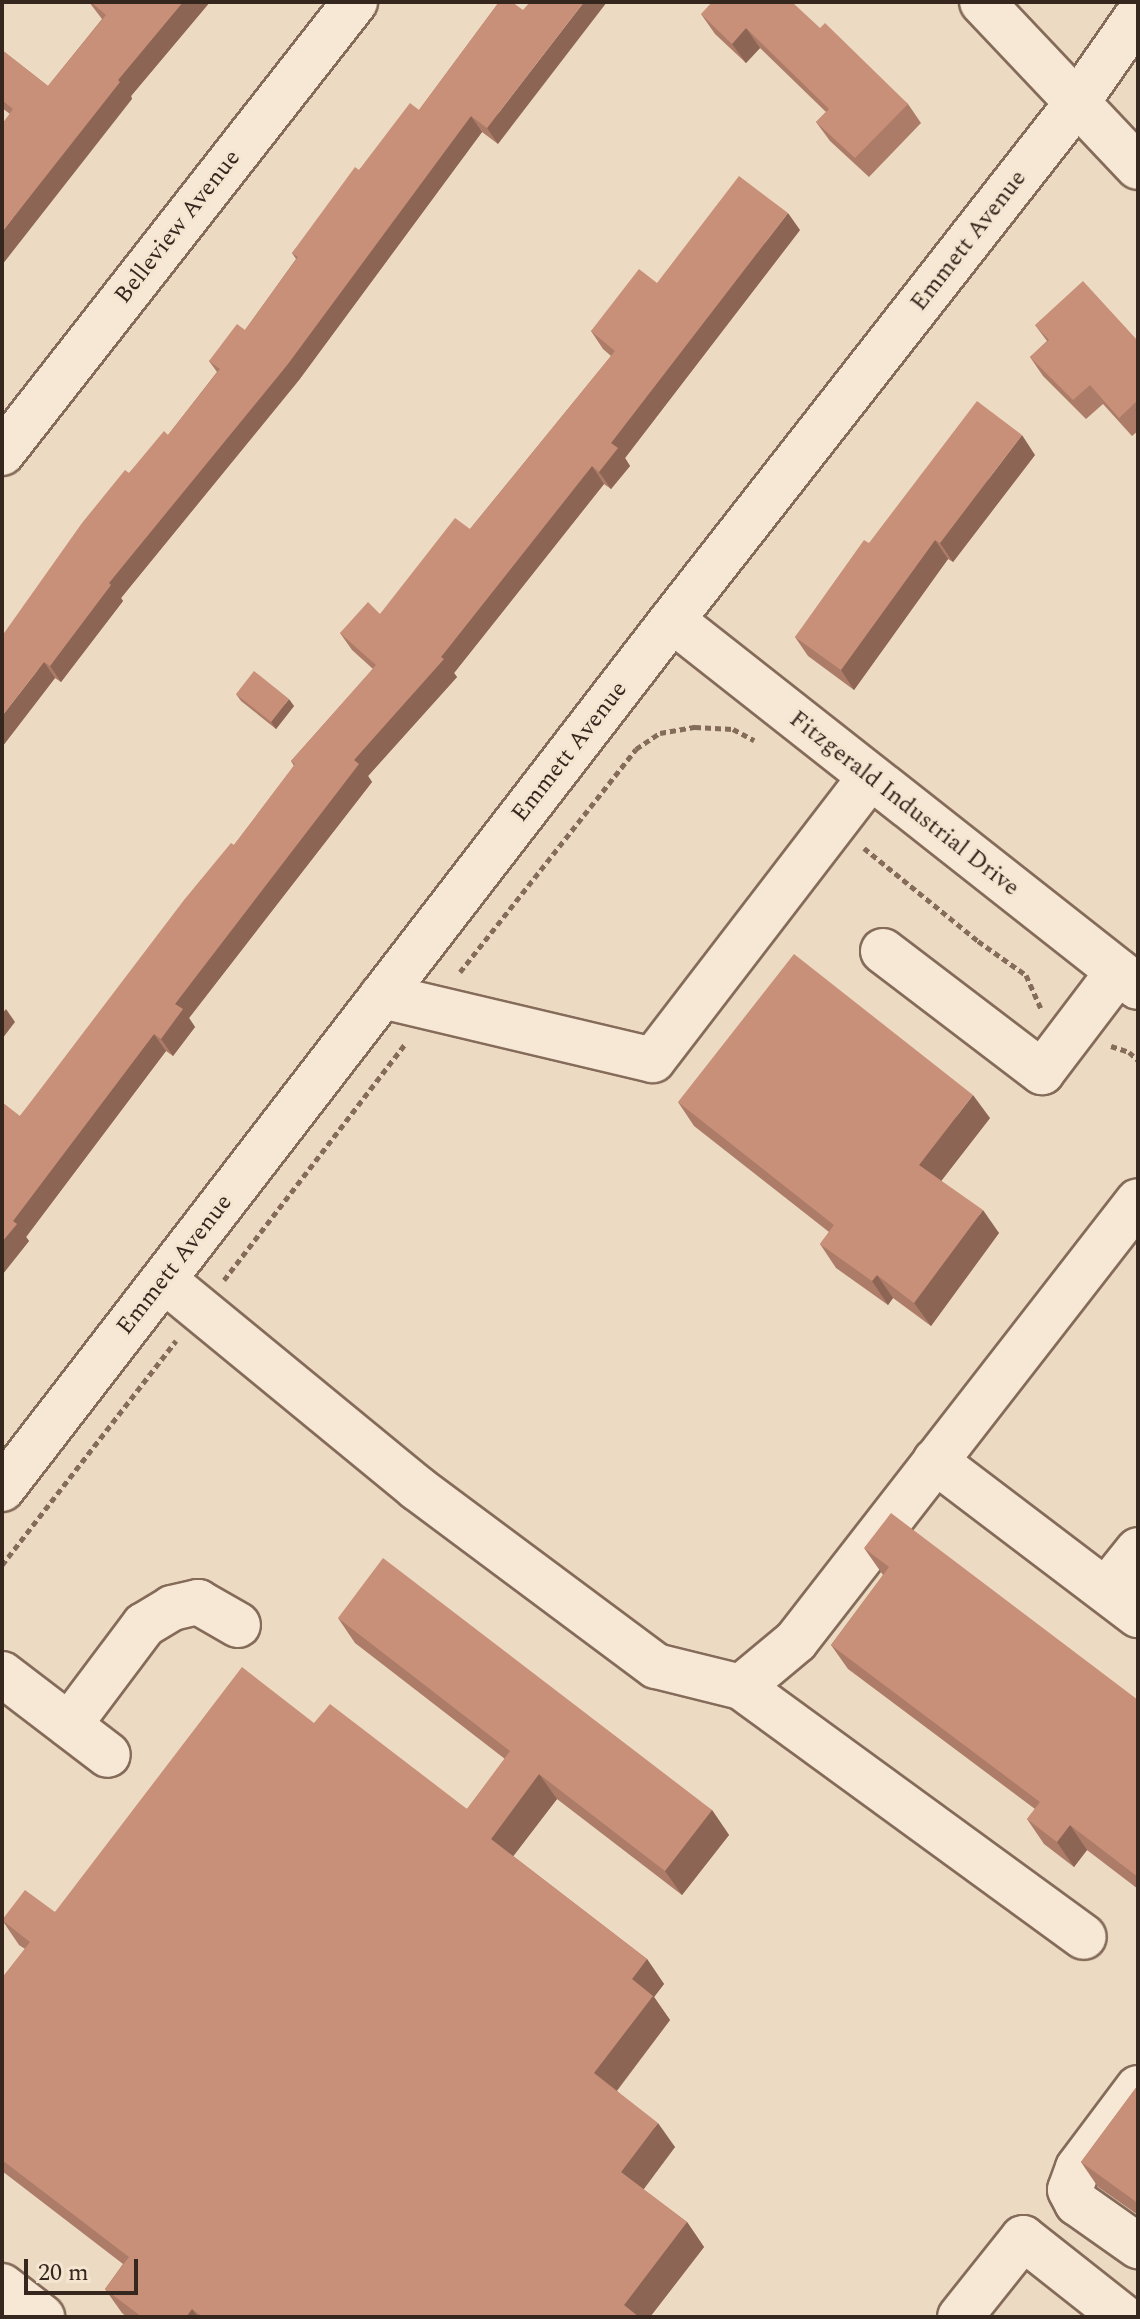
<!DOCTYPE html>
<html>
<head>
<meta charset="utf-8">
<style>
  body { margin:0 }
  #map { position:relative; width:1140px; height:2319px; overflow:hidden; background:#ecdac2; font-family:Spectral,serif }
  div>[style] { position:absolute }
  .path>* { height:5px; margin-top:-2.5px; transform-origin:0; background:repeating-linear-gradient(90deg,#856b5a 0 6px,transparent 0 10px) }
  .roads { filter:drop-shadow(2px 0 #856b5a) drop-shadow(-2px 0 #856b5a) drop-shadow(0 2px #856b5a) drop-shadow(0 -2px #856b5a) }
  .minor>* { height:44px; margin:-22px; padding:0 22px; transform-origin:22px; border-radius:22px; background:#f7e8d5 }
  .wall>* { inset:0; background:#ad7c68 }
  .shaded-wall>* { inset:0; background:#8d6555 }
  .building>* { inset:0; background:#c99079 }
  span { translate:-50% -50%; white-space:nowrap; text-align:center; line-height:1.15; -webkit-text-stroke:6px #f4e5d1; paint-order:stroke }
  .street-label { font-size:24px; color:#35261e }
  .frame { position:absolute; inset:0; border:4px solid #35261e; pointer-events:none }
  .scale { position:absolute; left:24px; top:2259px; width:114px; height:36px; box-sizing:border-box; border:4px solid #35261e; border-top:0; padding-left:10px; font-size:24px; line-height:28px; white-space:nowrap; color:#35261e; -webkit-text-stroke:6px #f4e5d1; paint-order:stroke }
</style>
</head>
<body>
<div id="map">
  <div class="path">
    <div style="left:864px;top:848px;width:147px;rotate:39.2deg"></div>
    <div style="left:978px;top:941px;width:59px;rotate:35.3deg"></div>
    <div style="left:1026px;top:975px;width:36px;rotate:66deg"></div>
    <div style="left:460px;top:972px;width:284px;rotate:-51.7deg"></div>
    <div style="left:636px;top:749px;width:29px;rotate:-34deg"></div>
    <div style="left:660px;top:733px;width:36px;rotate:-10deg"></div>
    <div style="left:695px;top:727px;width:38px;rotate:3deg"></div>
    <div style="left:733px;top:729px;width:24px;rotate:28deg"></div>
    <div style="left:1111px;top:1046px;width:19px;rotate:18deg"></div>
    <div style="left:1129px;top:1052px;width:12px;rotate:42deg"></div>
    <div style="left:224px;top:1280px;width:297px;rotate:-52.5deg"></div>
    <div style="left:2px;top:1565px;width:284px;rotate:-52.2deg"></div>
  </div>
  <div class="roads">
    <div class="minor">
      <div style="left:982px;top:2px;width:227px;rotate:46.6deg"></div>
      <div style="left:2px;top:453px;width:573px;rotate:-51.95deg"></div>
      <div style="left:672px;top:620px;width:593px;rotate:38.22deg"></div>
      <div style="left:883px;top:951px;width:200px;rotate:37.3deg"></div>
      <div style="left:1042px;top:1072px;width:126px;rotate:-52.8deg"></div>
      <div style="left:382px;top:996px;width:278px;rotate:13.3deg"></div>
      <div style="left:653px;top:1060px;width:357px;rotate:-52.5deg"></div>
      <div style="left:164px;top:1280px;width:328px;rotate:39.4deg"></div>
      <div style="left:417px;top:1488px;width:298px;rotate:36.7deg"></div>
      <div style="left:656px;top:1666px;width:88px;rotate:13.9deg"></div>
      <div style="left:741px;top:1687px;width:72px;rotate:-39.9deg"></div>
      <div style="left:796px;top:1641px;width:557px;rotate:-52.14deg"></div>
      <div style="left:935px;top:1461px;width:255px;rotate:37.2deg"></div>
      <div style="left:2px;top:1489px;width:1097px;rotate:-52.37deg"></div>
      <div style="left:672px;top:620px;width:655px;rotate:-51.94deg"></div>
      <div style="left:1076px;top:104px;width:108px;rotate:-55.1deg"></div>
      <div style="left:1106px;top:1590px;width:51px;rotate:-51.3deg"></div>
      <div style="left:2px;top:1674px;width:133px;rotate:37.4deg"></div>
      <div style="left:741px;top:1687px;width:424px;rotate:36.1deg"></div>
      <div style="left:69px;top:1725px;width:125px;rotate:-53.1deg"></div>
      <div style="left:144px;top:1625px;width:33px;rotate:-31deg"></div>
      <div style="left:172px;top:1608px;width:27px;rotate:-13deg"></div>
      <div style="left:198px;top:1602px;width:46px;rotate:29.9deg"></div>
      <div style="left:1138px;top:2088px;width:100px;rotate:126.9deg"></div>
      <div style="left:1078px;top:2168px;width:23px;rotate:110deg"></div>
      <div style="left:1070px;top:2190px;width:15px;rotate:62deg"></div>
      <div style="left:1077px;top:2203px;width:75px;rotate:35.2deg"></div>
      <div style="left:2px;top:2286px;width:51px;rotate:37.8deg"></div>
      <div style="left:960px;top:2317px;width:101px;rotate:-51.4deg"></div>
      <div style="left:1023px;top:2238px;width:127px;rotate:38.3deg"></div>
    </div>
  </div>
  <div class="wall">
    <div style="clip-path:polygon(89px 2px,210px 2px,131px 96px,132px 99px,10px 114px,2px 108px,2px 50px,48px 86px,102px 19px)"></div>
    <div style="clip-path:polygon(499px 2px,498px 144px,482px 132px,299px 380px,121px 598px,123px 601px,61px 682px,55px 678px,2px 747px,129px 473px,168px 435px,217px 372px,209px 361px,245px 330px,296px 259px,292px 253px,359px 170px,419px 110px)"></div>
    <div style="clip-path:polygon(701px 14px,820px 28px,908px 104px,921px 123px,869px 177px,830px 141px,816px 122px,826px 112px,760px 48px,746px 63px,715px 34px)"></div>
    <div style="clip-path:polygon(800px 230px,625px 458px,630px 466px,611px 489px,604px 484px,454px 673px,457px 677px,368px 776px,372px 782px,189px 1018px,195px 1027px,173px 1056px,166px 1051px,26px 1237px,29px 1241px,2px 1275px,20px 1116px,234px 845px,294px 766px,291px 761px,373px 669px,352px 650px,340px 633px,380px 614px,470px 529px,611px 356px,603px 349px,591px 331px,657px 283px)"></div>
    <div style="clip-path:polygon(1035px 325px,1138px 341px,1138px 431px,1132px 436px,1103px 404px,1086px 419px,1043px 376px,1030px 357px,1047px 341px)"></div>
    <div style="clip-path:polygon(1035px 455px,953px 562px,948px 559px,854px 690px,808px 656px,795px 637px,869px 543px)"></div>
    <div style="clip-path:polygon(236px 694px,294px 706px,276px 729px,241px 701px)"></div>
    <div style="clip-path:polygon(678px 1102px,990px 1118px,941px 1181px,999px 1233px,931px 1326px,893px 1298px,888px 1305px,836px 1268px,820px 1244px,829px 1232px,694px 1126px)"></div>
    <div style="clip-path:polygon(864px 1548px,1138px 1700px,1138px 1889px,1087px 1850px,1074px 1867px,1044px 1844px,1027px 1819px,1035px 1809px,848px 1669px,831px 1645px,883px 1575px)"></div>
    <div style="clip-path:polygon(338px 1618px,712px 1810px,729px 1835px,682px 1895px,557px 1799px,513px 1856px,647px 1959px,664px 1984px,654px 1997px,670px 2020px,617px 2091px,675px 2147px,643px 2189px,687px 2222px,704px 2247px,650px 2317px,127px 2317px,122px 2313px,105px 2289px,123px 2264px,2px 2171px,2px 1978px,25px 1949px,19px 1945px,2px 1920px,55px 1912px,314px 1723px,467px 1809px,505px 1759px,355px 1643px)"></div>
    <div style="clip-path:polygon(1138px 2085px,1138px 2215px,1098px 2187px,1081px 2162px)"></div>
  </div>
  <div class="shaded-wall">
    <div style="clip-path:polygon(183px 2px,210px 2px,131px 96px,132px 99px,2px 265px,2px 232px,118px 80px)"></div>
    <div style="clip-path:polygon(584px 2px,607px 2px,498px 144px,487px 128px)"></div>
    <div style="clip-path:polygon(746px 28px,760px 48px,746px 63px,732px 44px)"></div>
    <div style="clip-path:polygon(471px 116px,482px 132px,299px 380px,121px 598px,123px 601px,61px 682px,50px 666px,109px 583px)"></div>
    <div style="clip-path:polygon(788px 213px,800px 230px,625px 458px,630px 466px,611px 489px,599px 472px,611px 443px)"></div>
    <div style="clip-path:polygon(1022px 435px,1035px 455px,953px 562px,940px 543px)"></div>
    <div style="clip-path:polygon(592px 466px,604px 484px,454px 673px,457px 677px,368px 776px,372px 782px,189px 1018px,195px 1027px,173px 1056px,161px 1039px,175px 1004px,354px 760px,441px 657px)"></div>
    <div style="clip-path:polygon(935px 540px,948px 559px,854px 690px,841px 670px)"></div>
    <div style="clip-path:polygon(44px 662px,55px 678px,2px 747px,2px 716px)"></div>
    <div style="clip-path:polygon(289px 699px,294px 706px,276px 729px,271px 722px)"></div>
    <div style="clip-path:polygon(6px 1009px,15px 1022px,2px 1039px,2px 1014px)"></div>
    <div style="clip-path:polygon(154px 1034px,166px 1051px,26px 1237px,29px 1241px,2px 1275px,2px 1242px,13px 1221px)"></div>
    <div style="clip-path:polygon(973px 1095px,990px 1118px,935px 1189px,919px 1165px)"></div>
    <div style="clip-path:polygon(983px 1210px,999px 1233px,931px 1326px,914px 1303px)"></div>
    <div style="clip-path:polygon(877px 1275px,893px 1298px,888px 1305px,872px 1281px)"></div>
    <div style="clip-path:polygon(539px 1774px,557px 1799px,508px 1863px,491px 1839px)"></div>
    <div style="clip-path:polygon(712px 1810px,729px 1835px,682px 1895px,665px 1871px)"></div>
    <div style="clip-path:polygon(1070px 1825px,1087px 1850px,1074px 1867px,1057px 1842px)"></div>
    <div style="clip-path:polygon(647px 1959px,664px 1984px,654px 1997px,670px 2020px,611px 2098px,594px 2073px,632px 1979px)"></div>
    <div style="clip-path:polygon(658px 2123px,675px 2147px,638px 2197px,621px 2172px)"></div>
    <div style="clip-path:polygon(687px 2222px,704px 2247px,650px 2317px,632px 2317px,624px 2305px)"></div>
    <div style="clip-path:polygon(192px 2309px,198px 2317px,186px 2317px)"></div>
  </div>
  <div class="building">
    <div style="clip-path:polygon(91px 2px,183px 2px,118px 80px,120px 82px,2px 232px,2px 124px,13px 109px,2px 100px,2px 50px,48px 86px,106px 15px)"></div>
    <div style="clip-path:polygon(499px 2px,512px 2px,523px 10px,530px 2px,584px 2px,487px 128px,471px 116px,288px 364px,109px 583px,111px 585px,50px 666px,44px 662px,2px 716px,2px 636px,82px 523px,125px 470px,129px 473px,164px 431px,168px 435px,220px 369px,209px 361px,237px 324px,245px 330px,298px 257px,292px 253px,355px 167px,359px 170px,410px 103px,419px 110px)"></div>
    <div style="clip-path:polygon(712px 2px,792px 2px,820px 28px,825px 23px,908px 104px,855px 158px,816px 122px,829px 109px,746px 28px,732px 44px,701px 14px)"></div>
    <div style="clip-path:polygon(739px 176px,788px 213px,611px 443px,618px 448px,599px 472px,592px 466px,441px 657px,444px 659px,354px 760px,359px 764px,175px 1004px,183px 1009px,161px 1039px,154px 1034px,13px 1221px,17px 1224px,2px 1242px,2px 1102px,20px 1116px,184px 900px,231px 843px,234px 845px,295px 764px,291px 761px,376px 665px,340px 633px,368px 602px,380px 614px,455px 518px,470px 529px,615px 351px,591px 331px,639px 269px,657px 283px)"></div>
    <div style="clip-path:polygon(1083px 281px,1138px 341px,1138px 400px,1119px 418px,1090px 385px,1073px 400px,1030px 357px,1049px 340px,1035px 325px)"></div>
    <div style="clip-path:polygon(977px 401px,1022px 435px,940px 543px,935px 540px,841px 670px,795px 637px,864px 540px,869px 543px)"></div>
    <div style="clip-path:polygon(254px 671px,289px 699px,271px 722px,236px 694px)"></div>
    <div style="clip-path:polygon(794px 954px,973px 1095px,919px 1165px,983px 1210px,914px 1303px,877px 1275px,872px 1281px,820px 1244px,834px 1225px,678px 1102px)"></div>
    <div style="clip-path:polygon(891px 1513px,1138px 1700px,1138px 1877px,1070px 1825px,1057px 1842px,1027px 1819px,1040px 1802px,831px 1645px,889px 1567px,864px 1548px)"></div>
    <div style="clip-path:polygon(383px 1558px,712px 1810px,665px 1871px,539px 1774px,491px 1839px,647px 1959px,632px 1979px,653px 1996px,594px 2073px,658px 2123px,621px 2172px,687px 2222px,624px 2305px,639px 2317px,203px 2317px,192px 2309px,186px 2317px,142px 2317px,105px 2289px,129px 2257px,2px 2160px,2px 1978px,30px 1942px,2px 1920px,25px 1890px,55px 1912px,242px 1667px,314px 1723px,330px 1704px,467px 1809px,510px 1751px,338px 1618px)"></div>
    <div style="clip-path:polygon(1138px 2085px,1138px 2206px,1135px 2201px,1081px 2162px)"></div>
  </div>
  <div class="street-label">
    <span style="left:178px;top:227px;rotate:-52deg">Belleview Avenue</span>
    <span style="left:969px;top:241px;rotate:-52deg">Emmett Avenue</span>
    <span style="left:570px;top:752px;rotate:-52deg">Emmett Avenue</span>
    <span style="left:904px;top:804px;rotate:38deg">Fitzgerald Industrial Drive</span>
    <span style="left:175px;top:1265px;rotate:-52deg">Emmett Avenue</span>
  </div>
  <div class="frame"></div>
  <div class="scale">20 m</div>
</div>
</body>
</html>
